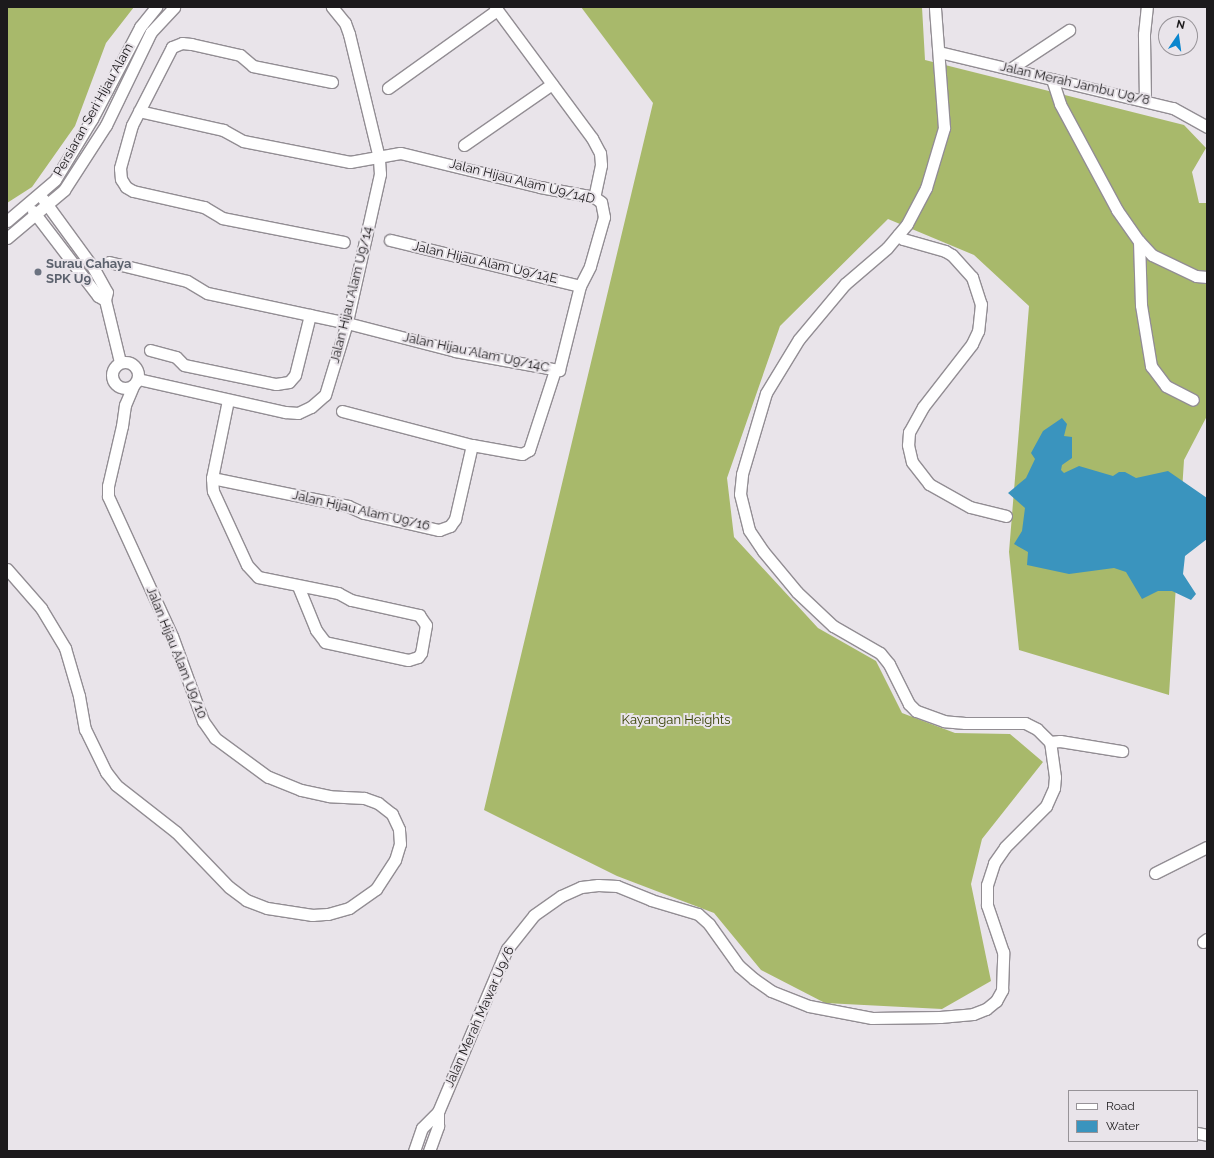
<!DOCTYPE html>
<html>
<head>
<meta charset="utf-8">
<style>
  body { margin:0 }
  #map { position:relative; width:1214px; height:1158px; overflow:hidden; background:#e9e4ea; font-family:Raleway,sans-serif }
  div>[style] { position:absolute }
  .forest>* { inset:0; background:#a8b96b }
  .water>* { inset:0; background:#3a94be }
  .roads { filter:drop-shadow(1px 0 #928d93) drop-shadow(-1px 0 #928d93) drop-shadow(0 1px #928d93) drop-shadow(0 -1px #928d93) }
  .minor>* { height:11px; margin:-5.5px; padding:0 5.5px; transform-origin:5.5px; border-radius:5.5px; background:#fff }
  .minor>.ring { margin:-5.5px; padding:0; box-sizing:content-box; background:none; border:11px solid #fff; border-radius:50% }
  .dots>* { width:11px; height:11px; translate:-50% -50%; box-sizing:border-box; border:2px solid #e9e4ea; border-radius:50% }
  span { translate:-50% -50%; white-space:nowrap; text-align:center; line-height:1.15; -webkit-text-stroke:4px #e9e4ea; paint-order:stroke }
  .street-label { font-size:13px; color:#1c1a1c }
  .worship-label { font-size:13px; color:#5b616d; font-weight:700 }
  .left { translate:0 -50%; text-align:left }
  .park-label { font-size:13px; color:#353f01 }
  .frame { position:absolute; inset:0; border:8px solid #1c1a1c; pointer-events:none }
  .legend { position:absolute; left:1068px; top:1090px; width:130px; height:52px; box-sizing:border-box; background:#e9e4ea; border:1px solid #979398; margin:0; padding:5px 7px; list-style:none; font-size:12px; color:#1c1a1c }
  .legend li { display:flex; align-items:center; gap:8px; height:20px }
  .legend b { width:20px; border:1px solid #979398 }
  .north { position:absolute; left:1158px; top:16px; width:40px; height:40px; box-sizing:border-box; background:#e9e4ea; border:1px solid #979398; border-radius:50%; rotate:13deg; font-size:11px; font-weight:700; line-height:16px; text-align:center; color:#1c1a1c }
  .north::after { content:''; display:block; margin:auto; width:14px; height:18px; background:#0b86ce; clip-path:polygon(50% 0,100% 100%,50% 72%,0 100%) }
</style>
</head>
<body>
<div id="map">
  <div class="forest">
    <div style="clip-path:polygon(7px 7px,134px 7px,106px 43px,75px 126px,32px 187px,7px 203px)"></div>
    <div style="clip-path:polygon(581px 7px,922px 7px,925px 60px,1184px 125px,1206px 148px,1192px 172px,1199px 203px,1207px 203px,1207px 416px,1184px 460px,1169px 695px,1019px 650px,1009px 552px,1029px 306px,974px 255px,888px 219px,780px 326px,727px 478px,734px 537px,818px 628px,876px 661px,902px 713px,955px 733px,1010px 734px,1043px 762px,982px 839px,971px 884px,991px 981px,942px 1009px,825px 1003px,761px 970px,714px 913px,617px 876px,484px 810px,653px 103px)"></div>
  </div>
  <div class="water">
    <div style="clip-path:polygon(1062px 418px,1067px 424px,1064px 436px,1072px 437px,1072px 458px,1062px 465px,1061px 470px,1064px 473px,1079px 466px,1113px 476px,1119px 472px,1125px 472px,1136px 478px,1168px 471px,1207px 498px,1207px 539px,1185px 556px,1183px 574px,1196px 594px,1191px 600px,1172px 591px,1158px 591px,1142px 599px,1126px 572px,1114px 568px,1069px 574px,1027px 565px,1028px 552px,1014px 544px,1022px 531px,1025px 508px,1008px 493px,1026px 478px,1035px 459px,1031px 453px,1043px 431px)"></div>
  </div>
  <div class="roads">
    <div class="minor">
      <div style="left:495px;top:7px;width:163px;rotate:53.5deg"></div>
      <div style="left:592px;top:138px;width:17px;rotate:62deg"></div>
      <div style="left:600px;top:153px;width:12px;rotate:85deg"></div>
      <div style="left:601px;top:165px;width:33px;rotate:102deg"></div>
      <div style="left:939px;top:52px;width:241px;rotate:13.5deg"></div>
      <div style="left:1173px;top:108px;width:39px;rotate:29deg"></div>
      <div style="left:1010px;top:69px;width:71px;rotate:-33.5deg"></div>
      <div style="left:1052px;top:79px;width:26px;rotate:72deg"></div>
      <div style="left:1060px;top:104px;width:120px;rotate:61.7deg"></div>
      <div style="left:1117px;top:210px;width:38px;rotate:55deg"></div>
      <div style="left:1139px;top:241px;width:19px;rotate:47deg"></div>
      <div style="left:1152px;top:255px;width:49px;rotate:25.5deg"></div>
      <div style="left:1196px;top:276px;width:11px;rotate:5deg"></div>
      <div style="left:332px;top:82px;width:81px;rotate:-168.6deg"></div>
      <div style="left:253px;top:66px;width:17px;rotate:-140deg"></div>
      <div style="left:240px;top:55px;width:50px;rotate:-167.3deg"></div>
      <div style="left:191px;top:44px;width:9px;rotate:-174deg"></div>
      <div style="left:182px;top:43px;width:11px;rotate:158deg"></div>
      <div style="left:172px;top:47px;width:88px;rotate:117.1deg"></div>
      <div style="left:132px;top:125px;width:45px;rotate:105.6deg"></div>
      <div style="left:120px;top:168px;width:11px;rotate:85deg"></div>
      <div style="left:121px;top:179px;width:9px;rotate:58deg"></div>
      <div style="left:126px;top:187px;width:8px;rotate:30deg"></div>
      <div style="left:133px;top:191px;width:73px;rotate:12.7deg"></div>
      <div style="left:204px;top:207px;width:21px;rotate:31deg"></div>
      <div style="left:222px;top:218px;width:124px;rotate:11.1deg"></div>
      <div style="left:388px;top:88px;width:134px;rotate:-35.6deg"></div>
      <div style="left:1145px;top:101px;width:67px;rotate:-90.9deg"></div>
      <div style="left:1144px;top:34px;width:27px;rotate:-84deg"></div>
      <div style="left:464px;top:145px;width:107px;rotate:-34.7deg"></div>
      <div style="left:43px;top:199px;width:87px;rotate:53.9deg"></div>
      <div style="left:94px;top:269px;width:26px;rotate:61deg"></div>
      <div style="left:107px;top:292px;width:8px;rotate:104deg"></div>
      <div style="left:33px;top:211px;width:107px;rotate:52.6deg"></div>
      <div style="left:98px;top:296px;width:8px;rotate:30deg"></div>
      <div style="left:7px;top:221px;width:63px;rotate:-40.5deg"></div>
      <div style="left:55px;top:180px;width:71px;rotate:-58.8deg"></div>
      <div style="left:92px;top:119px;width:104px;rotate:-62.4deg"></div>
      <div style="left:140px;top:27px;width:26px;rotate:-51deg"></div>
      <div style="left:898px;top:235px;width:6px;rotate:39deg"></div>
      <div style="left:903px;top:239px;width:44px;rotate:15.9deg"></div>
      <div style="left:945px;top:251px;width:8px;rotate:30deg"></div>
      <div style="left:952px;top:255px;width:30px;rotate:48deg"></div>
      <div style="left:972px;top:277px;width:28px;rotate:72deg"></div>
      <div style="left:981px;top:304px;width:27px;rotate:96deg"></div>
      <div style="left:978px;top:331px;width:14px;rotate:115deg"></div>
      <div style="left:972px;top:344px;width:80px;rotate:127.9deg"></div>
      <div style="left:923px;top:407px;width:29px;rotate:119deg"></div>
      <div style="left:909px;top:432px;width:13px;rotate:94deg"></div>
      <div style="left:908px;top:445px;width:17px;rotate:77deg"></div>
      <div style="left:912px;top:462px;width:28px;rotate:52deg"></div>
      <div style="left:929px;top:484px;width:47px;rotate:29.3deg"></div>
      <div style="left:970px;top:507px;width:37px;rotate:14deg"></div>
      <div style="left:7px;top:238px;width:75px;rotate:-40.1deg"></div>
      <div style="left:64px;top:190px;width:77px;rotate:-57.1deg"></div>
      <div style="left:106px;top:125px;width:103px;rotate:-64.2deg"></div>
      <div style="left:151px;top:32px;width:34px;rotate:-47deg"></div>
      <div style="left:390px;top:240px;width:195px;rotate:13.6deg"></div>
      <div style="left:1139px;top:241px;width:64px;rotate:88.2deg"></div>
      <div style="left:1141px;top:305px;width:62px;rotate:80.7deg"></div>
      <div style="left:1151px;top:366px;width:25px;rotate:53deg"></div>
      <div style="left:1166px;top:386px;width:30px;rotate:27deg"></div>
      <div style="left:109px;top:262px;width:80px;rotate:13.7deg"></div>
      <div style="left:187px;top:281px;width:23px;rotate:31deg"></div>
      <div style="left:207px;top:293px;width:143px;rotate:12.1deg"></div>
      <div style="left:347px;top:323px;width:112px;rotate:14.5deg"></div>
      <div style="left:455px;top:351px;width:106px;rotate:10.4deg"></div>
      <div style="left:559px;top:370px;width:87px;rotate:-76deg"></div>
      <div style="left:580px;top:286px;width:22px;rotate:-63deg"></div>
      <div style="left:590px;top:266px;width:51px;rotate:-74.1deg"></div>
      <div style="left:604px;top:217px;width:15px;rotate:-101deg"></div>
      <div style="left:601px;top:202px;width:9px;rotate:-144deg"></div>
      <div style="left:594px;top:197px;width:55px;rotate:-169.5deg"></div>
      <div style="left:540px;top:187px;width:144px;rotate:-166.3deg"></div>
      <div style="left:400px;top:153px;width:51px;rotate:169.8deg"></div>
      <div style="left:350px;top:162px;width:109px;rotate:-168.9deg"></div>
      <div style="left:243px;top:141px;width:23px;rotate:-151deg"></div>
      <div style="left:223px;top:130px;width:86px;rotate:-167.3deg"></div>
      <div style="left:105px;top:300px;width:64px;rotate:76.4deg"></div>
      <div style="left:150px;top:350px;width:27px;rotate:15deg"></div>
      <div style="left:176px;top:357px;width:11px;rotate:45deg"></div>
      <div style="left:184px;top:365px;width:94px;rotate:11.7deg"></div>
      <div style="left:276px;top:384px;width:13px;rotate:-9deg"></div>
      <div style="left:289px;top:382px;width:9px;rotate:-49deg"></div>
      <div style="left:295px;top:375px;width:62px;rotate:-76deg"></div>
      <div class="ring" style="left:112px;top:362px;width:15px;height:15px"></div>
      <div style="left:138px;top:379px;width:151px;rotate:12.7deg"></div>
      <div style="left:285px;top:412px;width:13px;rotate:4deg"></div>
      <div style="left:298px;top:413px;width:14px;rotate:-25deg"></div>
      <div style="left:311px;top:407px;width:18px;rotate:-41deg"></div>
      <div style="left:325px;top:395px;width:72px;rotate:-73.1deg"></div>
      <div style="left:346px;top:326px;width:156px;rotate:-77.4deg"></div>
      <div style="left:380px;top:174px;width:16px;rotate:-94deg"></div>
      <div style="left:379px;top:158px;width:128px;rotate:-103.6deg"></div>
      <div style="left:349px;top:34px;width:12px;rotate:-110deg"></div>
      <div style="left:345px;top:23px;width:21px;rotate:-129deg"></div>
      <div style="left:228px;top:400px;width:80px;rotate:101.6deg"></div>
      <div style="left:212px;top:478px;width:13px;rotate:86deg"></div>
      <div style="left:213px;top:491px;width:81px;rotate:65.3deg"></div>
      <div style="left:247px;top:565px;width:16px;rotate:47deg"></div>
      <div style="left:258px;top:577px;width:82px;rotate:11.3deg"></div>
      <div style="left:338px;top:593px;width:15px;rotate:28deg"></div>
      <div style="left:351px;top:600px;width:70px;rotate:12.4deg"></div>
      <div style="left:419px;top:615px;width:12px;rotate:55deg"></div>
      <div style="left:426px;top:625px;width:28px;rotate:100deg"></div>
      <div style="left:421px;top:653px;width:5px;rotate:127deg"></div>
      <div style="left:418px;top:657px;width:10px;rotate:163deg"></div>
      <div style="left:408px;top:660px;width:85px;rotate:-167.8deg"></div>
      <div style="left:325px;top:642px;width:15px;rotate:-127deg"></div>
      <div style="left:316px;top:630px;width:48px;rotate:-112.2deg"></div>
      <div style="left:342px;top:411px;width:134px;rotate:14.7deg"></div>
      <div style="left:472px;top:445px;width:51px;rotate:10.2deg"></div>
      <div style="left:522px;top:454px;width:8px;rotate:-30deg"></div>
      <div style="left:529px;top:450px;width:84px;rotate:-72deg"></div>
      <div style="left:212px;top:478px;width:139px;rotate:11.6deg"></div>
      <div style="left:348px;top:506px;width:17px;rotate:24deg"></div>
      <div style="left:364px;top:513px;width:77px;rotate:12.8deg"></div>
      <div style="left:439px;top:530px;width:12px;rotate:-20deg"></div>
      <div style="left:450px;top:526px;width:9px;rotate:-54deg"></div>
      <div style="left:455px;top:519px;width:76px;rotate:-77.1deg"></div>
      <div style="left:7px;top:569px;width:52px;rotate:48.9deg"></div>
      <div style="left:41px;top:608px;width:47px;rotate:59deg"></div>
      <div style="left:65px;top:648px;width:50px;rotate:73.7deg"></div>
      <div style="left:79px;top:696px;width:34px;rotate:80deg"></div>
      <div style="left:85px;top:729px;width:48px;rotate:64deg"></div>
      <div style="left:106px;top:772px;width:16px;rotate:52deg"></div>
      <div style="left:116px;top:785px;width:76px;rotate:38.1deg"></div>
      <div style="left:176px;top:832px;width:76px;rotate:46.1deg"></div>
      <div style="left:229px;top:887px;width:21px;rotate:37deg"></div>
      <div style="left:246px;top:900px;width:22px;rotate:21deg"></div>
      <div style="left:267px;top:908px;width:46px;rotate:8.8deg"></div>
      <div style="left:312px;top:915px;width:16px;rotate:-4deg"></div>
      <div style="left:328px;top:914px;width:22px;rotate:-16deg"></div>
      <div style="left:349px;top:908px;width:33px;rotate:-35deg"></div>
      <div style="left:376px;top:889px;width:35px;rotate:-57deg"></div>
      <div style="left:395px;top:860px;width:17px;rotate:-73deg"></div>
      <div style="left:400px;top:844px;width:15px;rotate:-94deg"></div>
      <div style="left:399px;top:829px;width:17px;rotate:-115deg"></div>
      <div style="left:392px;top:814px;width:18px;rotate:-142deg"></div>
      <div style="left:378px;top:803px;width:15px;rotate:-160deg"></div>
      <div style="left:364px;top:798px;width:35px;rotate:-177deg"></div>
      <div style="left:329px;top:796px;width:29px;rotate:-168deg"></div>
      <div style="left:301px;top:790px;width:35px;rotate:-158deg"></div>
      <div style="left:268px;top:777px;width:66px;rotate:-143.7deg"></div>
      <div style="left:215px;top:738px;width:21px;rotate:-125deg"></div>
      <div style="left:203px;top:721px;width:90px;rotate:-110deg"></div>
      <div style="left:172px;top:636px;width:154px;rotate:-114.6deg"></div>
      <div style="left:108px;top:496px;width:10px;rotate:-90deg"></div>
      <div style="left:108px;top:486px;width:62px;rotate:-76.9deg"></div>
      <div style="left:122px;top:426px;width:21px;rotate:-82deg"></div>
      <div style="left:125px;top:405px;width:21px;rotate:-67deg"></div>
      <div style="left:1050px;top:742px;width:10px;rotate:-6deg"></div>
      <div style="left:1060px;top:741px;width:63px;rotate:9.2deg"></div>
      <div style="left:1155px;top:873px;width:58px;rotate:-26.6deg"></div>
      <div style="left:1203px;top:942px;width:5px;rotate:-37deg"></div>
      <div style="left:1197px;top:1133px;width:10px;rotate:11deg"></div>
      <div style="left:414px;top:1151px;width:24px;rotate:-71deg"></div>
      <div style="left:422px;top:1128px;width:23px;rotate:-45deg"></div>
      <div style="left:438px;top:1112px;width:177px;rotate:-67.1deg"></div>
      <div style="left:507px;top:949px;width:43px;rotate:-51.5deg"></div>
      <div style="left:534px;top:915px;width:33px;rotate:-35deg"></div>
      <div style="left:561px;top:896px;width:22px;rotate:-24deg"></div>
      <div style="left:581px;top:887px;width:17px;rotate:-7deg"></div>
      <div style="left:598px;top:885px;width:19px;rotate:3deg"></div>
      <div style="left:617px;top:886px;width:37px;rotate:22deg"></div>
      <div style="left:651px;top:900px;width:49px;rotate:16.6deg"></div>
      <div style="left:698px;top:914px;width:15px;rotate:42deg"></div>
      <div style="left:709px;top:924px;width:52px;rotate:54.5deg"></div>
      <div style="left:739px;top:966px;width:20px;rotate:41deg"></div>
      <div style="left:754px;top:979px;width:21px;rotate:35deg"></div>
      <div style="left:771px;top:991px;width:41px;rotate:21.5deg"></div>
      <div style="left:809px;top:1006px;width:64px;rotate:10.8deg"></div>
      <div style="left:872px;top:1018px;width:68px;rotate:-0.8deg"></div>
      <div style="left:940px;top:1017px;width:33px;rotate:-5deg"></div>
      <div style="left:973px;top:1014px;width:14px;rotate:-21deg"></div>
      <div style="left:986px;top:1009px;width:13px;rotate:-39deg"></div>
      <div style="left:996px;top:1001px;width:13px;rotate:-61deg"></div>
      <div style="left:1002px;top:990px;width:38px;rotate:-88deg"></div>
      <div style="left:1003px;top:952px;width:50px;rotate:-108.8deg"></div>
      <div style="left:987px;top:905px;width:20px;rotate:-90deg"></div>
      <div style="left:987px;top:885px;width:23px;rotate:-72deg"></div>
      <div style="left:994px;top:863px;width:19px;rotate:-55deg"></div>
      <div style="left:1005px;top:847px;width:58px;rotate:-45deg"></div>
      <div style="left:1046px;top:806px;width:20px;rotate:-66deg"></div>
      <div style="left:1054px;top:788px;width:11px;rotate:-85deg"></div>
      <div style="left:1055px;top:777px;width:35px;rotate:-98deg"></div>
      <div style="left:1050px;top:742px;width:18px;rotate:-135deg"></div>
      <div style="left:1037px;top:729px;width:13px;rotate:-153deg"></div>
      <div style="left:1025px;top:723px;width:60px;rotate:180deg"></div>
      <div style="left:965px;top:723px;width:21px;rotate:-175deg"></div>
      <div style="left:944px;top:721px;width:30px;rotate:-160deg"></div>
      <div style="left:916px;top:711px;width:10px;rotate:-135deg"></div>
      <div style="left:909px;top:704px;width:45px;rotate:-116.6deg"></div>
      <div style="left:889px;top:664px;width:14px;rotate:-129deg"></div>
      <div style="left:880px;top:653px;width:54px;rotate:-150.1deg"></div>
      <div style="left:833px;top:626px;width:50px;rotate:-136.6deg"></div>
      <div style="left:797px;top:592px;width:53px;rotate:-129.7deg"></div>
      <div style="left:763px;top:551px;width:25px;rotate:-124deg"></div>
      <div style="left:749px;top:530px;width:37px;rotate:-104deg"></div>
      <div style="left:740px;top:494px;width:20px;rotate:-84deg"></div>
      <div style="left:742px;top:474px;width:84px;rotate:-73.5deg"></div>
      <div style="left:766px;top:393px;width:63px;rotate:-58.6deg"></div>
      <div style="left:799px;top:339px;width:72px;rotate:-50.1deg"></div>
      <div style="left:845px;top:284px;width:55px;rotate:-40.6deg"></div>
      <div style="left:887px;top:248px;width:31px;rotate:-50deg"></div>
      <div style="left:907px;top:224px;width:41px;rotate:-62.2deg"></div>
      <div style="left:926px;top:188px;width:63px;rotate:-73.3deg"></div>
      <div style="left:944px;top:128px;width:121px;rotate:-94.3deg"></div>
      <div style="left:429px;top:1151px;width:27px;rotate:-70deg"></div>
      <div style="left:438px;top:1126px;width:14px;rotate:-90deg"></div>
    </div>
  </div>
  <div class="dots">
    <div style="left:38px;top:272px;background:#6b7280"></div>
  </div>
  <div class="street-label">
    <span style="left:1075px;top:84px;rotate:13deg">Jalan Merah Jambu U9/8</span>
    <span style="left:94px;top:110px;rotate:-61deg">Persiaran Seri Hijau Alam</span>
    <span style="left:522px;top:182px;rotate:14deg">Jalan Hijau Alam U9/14D</span>
    <span style="left:485px;top:263px;rotate:13deg">Jalan Hijau Alam U9/14E</span>
    <span style="left:352px;top:295px;rotate:-76deg">Jalan Hijau Alam U9/14</span>
    <span style="left:476px;top:353px;rotate:12deg">Jalan Hijau Alam U9/14C</span>
    <span style="left:361px;top:511px;rotate:13deg">Jalan Hijau Alam U9/16</span>
    <span style="left:176px;top:653px;rotate:68deg">Jalan Hijau Alam U9/10</span>
    <span style="left:480px;top:1017px;rotate:-66deg">Jalan Merah Mawar U9/6</span>
  </div>
  <div class="worship-label">
    <span class="left" style="left:46px;top:272px">Surau Cahaya<br>SPK U9</span>
  </div>
  <div class="park-label">
    <span style="left:676px;top:720px">Kayangan Heights</span>
  </div>
  <div class="frame"></div>
  <ul class="legend">
  <li><b style="height:5px;background:#fff"></b>Road</li>
  <li><b style="height:11px;background:#3a94be"></b>Water</li>
  </ul>
  <div class="north">N</div>
</div>
</body>
</html>
